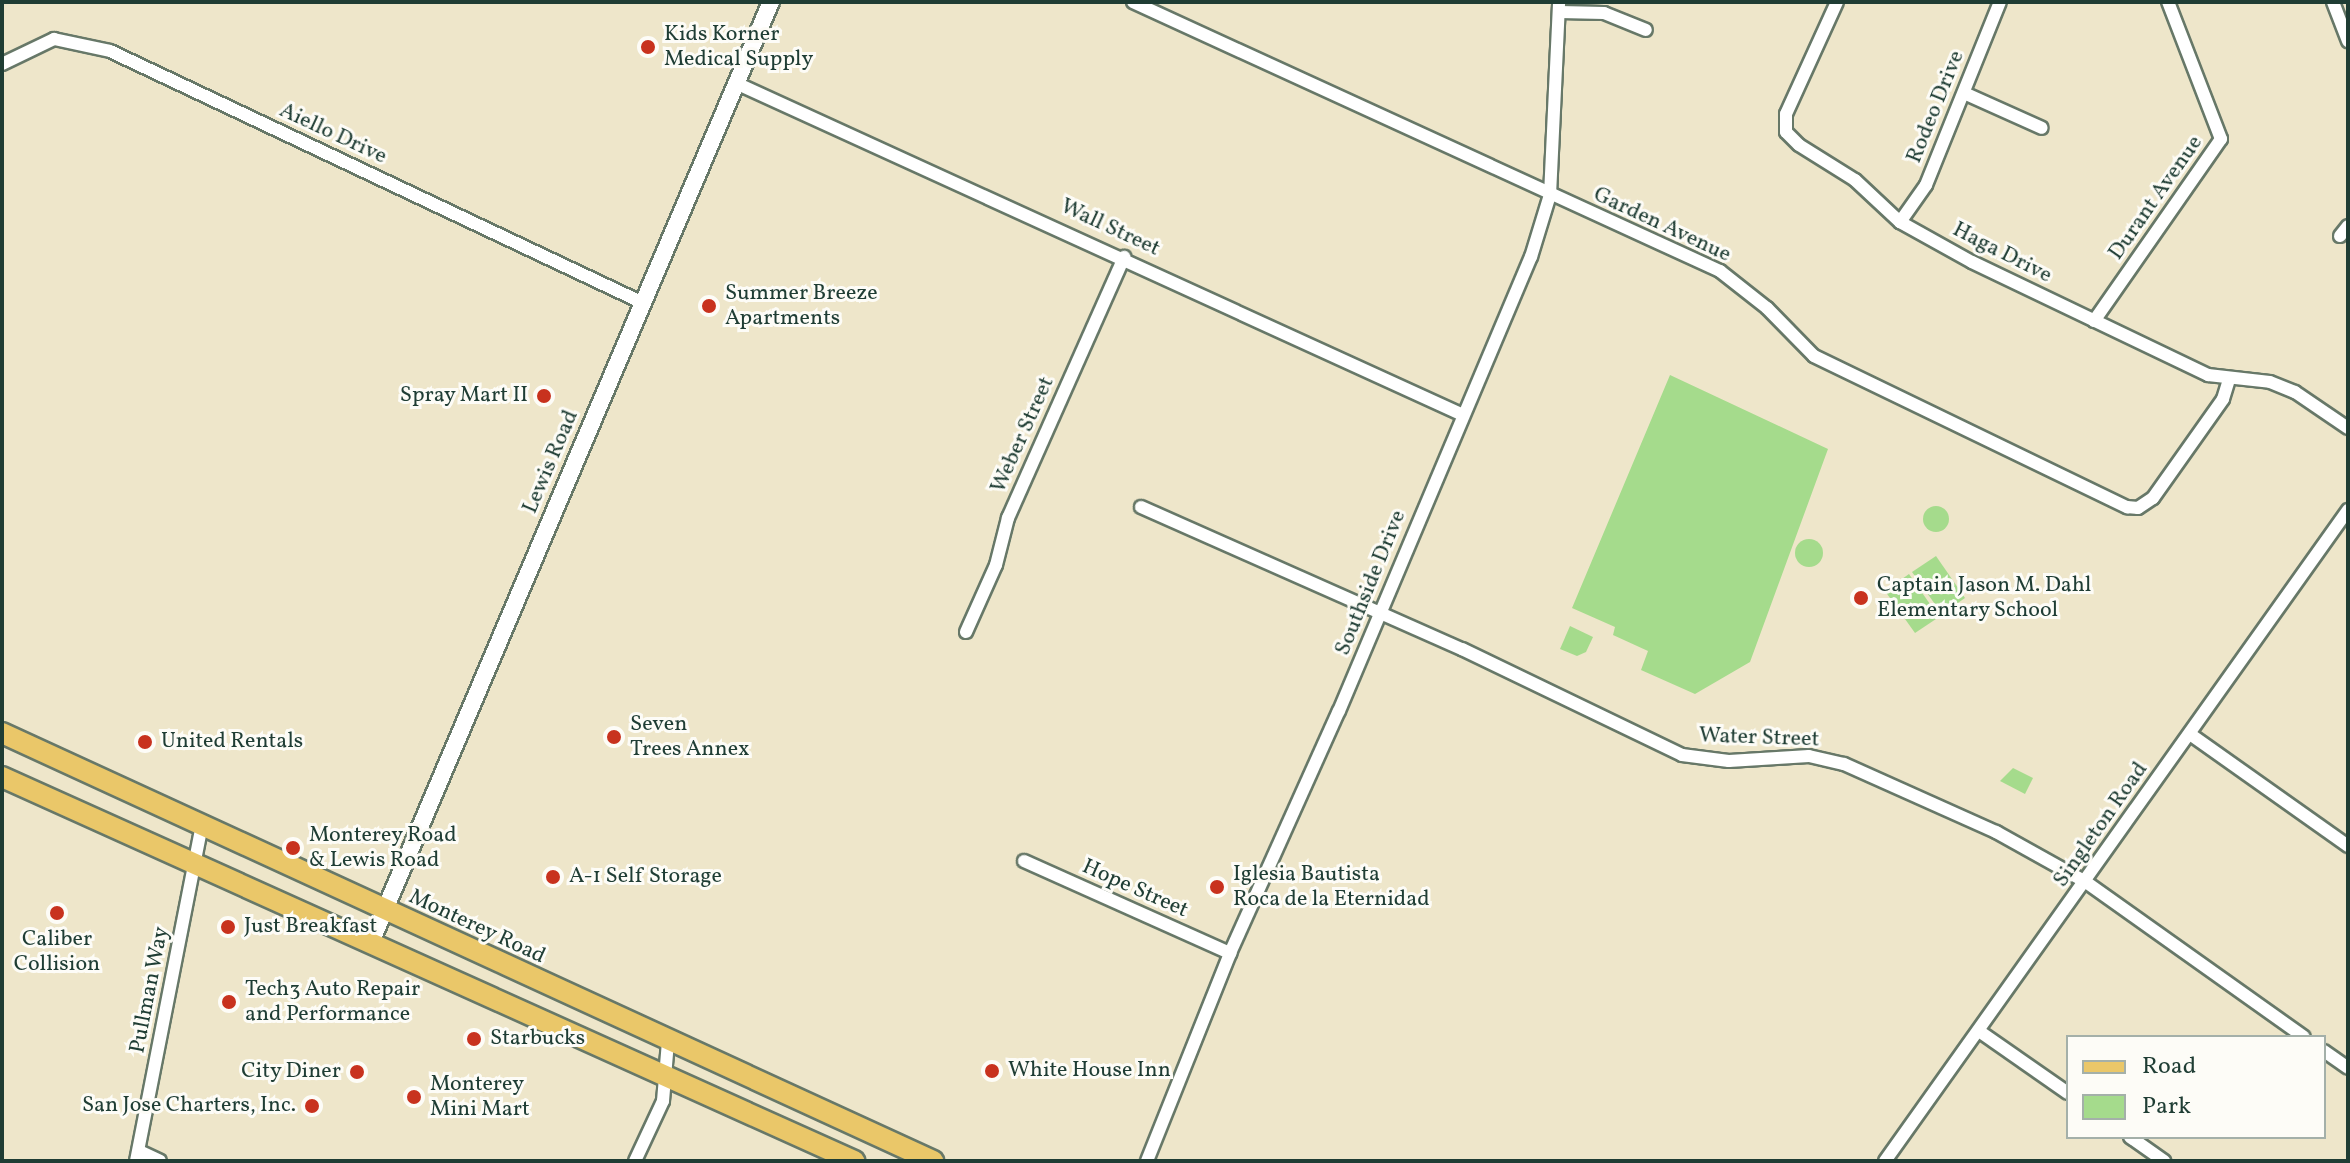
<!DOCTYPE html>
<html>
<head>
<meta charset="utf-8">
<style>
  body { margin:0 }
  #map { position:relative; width:2350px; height:1163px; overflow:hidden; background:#eee6ca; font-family:Vollkorn,serif }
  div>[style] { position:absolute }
  .green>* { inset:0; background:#a5db8c }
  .round { border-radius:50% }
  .roads { filter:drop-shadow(2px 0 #677868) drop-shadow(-2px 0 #677868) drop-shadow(0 2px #677868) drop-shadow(0 -2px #677868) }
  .minor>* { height:12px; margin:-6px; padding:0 6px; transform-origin:6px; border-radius:6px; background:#fff }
  .tertiary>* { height:16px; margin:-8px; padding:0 8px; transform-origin:8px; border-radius:8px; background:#fff }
  .primary>* { height:20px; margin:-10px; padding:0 10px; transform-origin:10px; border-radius:10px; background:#eac769 }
  .dots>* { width:22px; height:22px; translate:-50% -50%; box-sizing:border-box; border:4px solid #fdfcf7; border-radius:50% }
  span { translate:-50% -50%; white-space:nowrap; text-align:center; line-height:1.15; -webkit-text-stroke:6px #fdfcf7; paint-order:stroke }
  .poi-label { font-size:22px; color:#1f3d34 }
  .left { translate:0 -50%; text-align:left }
  .right { translate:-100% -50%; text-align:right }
  .street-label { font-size:22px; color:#1f3d34 }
  .frame { position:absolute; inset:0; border:4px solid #1f3d34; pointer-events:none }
  .legend { position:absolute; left:2066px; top:1035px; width:260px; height:104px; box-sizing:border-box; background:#fdfcf7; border:2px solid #a4b0a9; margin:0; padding:10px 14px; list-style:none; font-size:24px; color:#1f3d34 }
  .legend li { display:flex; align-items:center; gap:16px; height:40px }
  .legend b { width:40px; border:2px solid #a4b0a9 }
</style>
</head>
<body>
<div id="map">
  <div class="green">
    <div style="clip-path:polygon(1670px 375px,1828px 449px,1750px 662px,1695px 694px,1641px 670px,1648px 651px,1613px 635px,1615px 627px,1572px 608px)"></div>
    <div class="round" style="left:1923px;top:506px;width:26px;height:26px"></div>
    <div class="round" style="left:1795px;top:539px;width:28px;height:28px"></div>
    <div style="clip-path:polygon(1936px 556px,1965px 598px,1942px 614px,1912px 572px)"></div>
    <div style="clip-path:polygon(1909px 574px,1939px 617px,1915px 633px,1885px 591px)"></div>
    <div style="clip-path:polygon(1570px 626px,1593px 637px,1586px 652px,1577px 656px,1560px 649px)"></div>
    <div style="clip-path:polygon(2013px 768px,2033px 778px,2025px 794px,2000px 781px)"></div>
  </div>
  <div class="roads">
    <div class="minor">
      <div style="left:1133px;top:2px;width:646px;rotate:24.62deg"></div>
      <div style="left:1720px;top:271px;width:60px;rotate:38.2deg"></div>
      <div style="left:1767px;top:308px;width:67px;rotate:45.6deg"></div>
      <div style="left:1814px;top:356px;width:348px;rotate:25.8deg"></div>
      <div style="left:2127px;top:507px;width:11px;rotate:5deg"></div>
      <div style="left:2138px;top:508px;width:18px;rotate:-34deg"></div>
      <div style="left:2153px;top:498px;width:121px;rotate:-54.7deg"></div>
      <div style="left:2223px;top:399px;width:21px;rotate:-73deg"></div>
      <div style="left:1837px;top:2px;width:123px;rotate:114.5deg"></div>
      <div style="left:1786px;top:114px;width:18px;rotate:90deg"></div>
      <div style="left:1786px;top:132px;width:18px;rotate:45deg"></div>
      <div style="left:1799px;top:145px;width:66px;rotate:32deg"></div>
      <div style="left:1855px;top:180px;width:62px;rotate:43deg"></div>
      <div style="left:1900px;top:222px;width:82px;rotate:29.1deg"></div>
      <div style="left:1972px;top:262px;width:262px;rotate:25.6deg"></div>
      <div style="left:2208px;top:375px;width:62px;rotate:6.4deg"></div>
      <div style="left:2270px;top:382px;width:27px;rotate:22deg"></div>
      <div style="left:2295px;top:392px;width:64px;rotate:34.2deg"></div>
      <div style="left:2333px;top:2px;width:42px;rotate:69deg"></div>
      <div style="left:1560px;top:12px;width:44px;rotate:1.3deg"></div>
      <div style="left:1604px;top:13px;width:45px;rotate:22deg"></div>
      <div style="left:2px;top:64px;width:58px;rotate:-25.7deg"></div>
      <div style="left:54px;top:39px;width:57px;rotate:12.1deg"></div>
      <div style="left:110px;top:51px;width:590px;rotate:25.3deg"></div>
      <div style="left:738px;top:84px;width:797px;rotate:24.54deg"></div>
      <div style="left:1964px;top:93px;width:85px;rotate:24.2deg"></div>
      <div style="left:1900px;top:222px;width:45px;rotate:-54.9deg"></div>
      <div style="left:1926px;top:185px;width:197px;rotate:-68deg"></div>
      <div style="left:2340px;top:236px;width:13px;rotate:-51deg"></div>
      <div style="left:2094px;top:321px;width:222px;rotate:-55.1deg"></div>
      <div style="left:2221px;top:139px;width:147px;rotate:-111.1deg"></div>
      <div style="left:1141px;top:507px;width:351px;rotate:23.9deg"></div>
      <div style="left:1462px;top:649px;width:244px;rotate:25.7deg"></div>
      <div style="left:1682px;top:755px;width:47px;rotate:7.3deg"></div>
      <div style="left:1729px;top:761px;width:80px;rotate:-3.6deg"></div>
      <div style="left:1809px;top:756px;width:36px;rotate:13deg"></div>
      <div style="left:1844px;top:764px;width:167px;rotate:24.1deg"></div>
      <div style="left:1996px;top:832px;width:103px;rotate:29.1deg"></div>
      <div style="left:2086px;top:882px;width:267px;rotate:35.4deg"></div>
      <div style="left:966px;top:632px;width:73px;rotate:-65.9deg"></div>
      <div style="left:996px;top:565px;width:49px;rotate:-75.7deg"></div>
      <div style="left:1008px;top:518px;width:286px;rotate:-66deg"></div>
      <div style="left:2190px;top:734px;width:194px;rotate:35.3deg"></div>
      <div style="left:1024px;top:861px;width:226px;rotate:24.1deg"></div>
      <div style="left:1979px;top:1031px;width:108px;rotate:34.9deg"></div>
      <div style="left:2324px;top:1051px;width:29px;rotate:35deg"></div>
      <div style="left:2130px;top:1137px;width:42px;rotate:35.2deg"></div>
      <div style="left:139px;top:1151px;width:23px;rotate:25deg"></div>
      <div style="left:136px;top:1161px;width:341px;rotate:-78.9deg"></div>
      <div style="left:635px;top:1161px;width:66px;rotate:-65deg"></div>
      <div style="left:663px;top:1101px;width:59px;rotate:-85.2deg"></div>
      <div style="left:1147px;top:1161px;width:224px;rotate:-68.2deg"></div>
      <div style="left:1230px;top:953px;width:265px;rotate:-65.8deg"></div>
      <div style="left:1339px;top:711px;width:493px;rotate:-67.1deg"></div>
      <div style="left:1531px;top:257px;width:65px;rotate:-73deg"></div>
      <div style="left:1550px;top:195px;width:193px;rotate:-87.3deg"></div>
      <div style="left:1885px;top:1161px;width:799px;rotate:-54.58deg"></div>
    </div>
    <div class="tertiary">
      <div style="left:372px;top:940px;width:1019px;rotate:-66.96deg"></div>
    </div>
    <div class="primary">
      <div style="left:2px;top:733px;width:1025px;rotate:24.69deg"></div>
      <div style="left:2px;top:777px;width:935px;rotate:24.26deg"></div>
    </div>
  </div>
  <div class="dots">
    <div style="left:648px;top:47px;background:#c8321e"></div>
    <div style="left:709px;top:306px;background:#c8321e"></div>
    <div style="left:544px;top:396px;background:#c8321e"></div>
    <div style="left:1861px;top:598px;background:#c8321e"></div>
    <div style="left:614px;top:737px;background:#c8321e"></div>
    <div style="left:145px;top:742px;background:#c8321e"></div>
    <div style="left:293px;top:848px;background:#c8321e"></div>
    <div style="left:553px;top:877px;background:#c8321e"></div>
    <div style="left:1217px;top:887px;background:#c8321e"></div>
    <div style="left:57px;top:913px;background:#c8321e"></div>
    <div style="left:228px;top:927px;background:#c8321e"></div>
    <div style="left:229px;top:1002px;background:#c8321e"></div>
    <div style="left:474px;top:1039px;background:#c8321e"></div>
    <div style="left:992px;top:1071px;background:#c8321e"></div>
    <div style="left:357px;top:1072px;background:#c8321e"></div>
    <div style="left:414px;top:1097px;background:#c8321e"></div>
    <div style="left:312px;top:1106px;background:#c8321e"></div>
  </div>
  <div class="poi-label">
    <span class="left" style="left:664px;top:47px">Kids Korner<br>Medical Supply</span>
    <span class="left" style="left:725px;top:306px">Summer Breeze<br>Apartments</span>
    <span class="right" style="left:528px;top:396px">Spray Mart II</span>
    <span class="left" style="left:1877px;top:598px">Captain Jason M. Dahl<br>Elementary School</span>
    <span class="left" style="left:630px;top:737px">Seven<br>Trees Annex</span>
    <span class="left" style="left:161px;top:742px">United Rentals</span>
    <span class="left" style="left:309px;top:848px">Monterey Road<br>&amp; Lewis Road</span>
    <span class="left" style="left:1233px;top:887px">Iglesia Bautista<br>Roca de la Eternidad</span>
    <span class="left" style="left:569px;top:877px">A-1 Self Storage</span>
    <span class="left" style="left:244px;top:927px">Just Breakfast</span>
    <span style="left:57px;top:952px">Caliber<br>Collision</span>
    <span class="left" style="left:245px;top:1002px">Tech3 Auto Repair<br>and Performance</span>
    <span class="left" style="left:490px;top:1039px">Starbucks</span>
    <span class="left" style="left:1008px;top:1071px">White House Inn</span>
    <span class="right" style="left:341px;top:1072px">City Diner</span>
    <span class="left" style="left:430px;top:1097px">Monterey<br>Mini Mart</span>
    <span class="right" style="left:296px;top:1106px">San Jose Charters, Inc.</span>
  </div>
  <div class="street-label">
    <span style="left:1936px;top:107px;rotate:-68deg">Rodeo Drive</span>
    <span style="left:333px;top:134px;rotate:25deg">Aiello Drive</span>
    <span style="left:2156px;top:198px;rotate:-55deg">Durant Avenue</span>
    <span style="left:1662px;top:225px;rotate:25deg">Garden Avenue</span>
    <span style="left:1110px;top:228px;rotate:25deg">Wall Street</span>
    <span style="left:2002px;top:253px;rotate:27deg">Haga Drive</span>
    <span style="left:1023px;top:435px;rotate:-66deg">Weber Street</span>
    <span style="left:551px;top:462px;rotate:-67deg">Lewis Road</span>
    <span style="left:1371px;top:583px;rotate:-68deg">Southside Drive</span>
    <span style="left:1759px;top:738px;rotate:2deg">Water Street</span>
    <span style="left:2101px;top:825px;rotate:-55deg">Singleton Road</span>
    <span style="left:1135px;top:889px;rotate:24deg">Hope Street</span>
    <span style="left:477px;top:927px;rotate:25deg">Monterey Road</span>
    <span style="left:150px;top:990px;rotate:-79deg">Pullman Way</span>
  </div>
  <div class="frame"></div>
  <ul class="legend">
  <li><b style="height:10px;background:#eac769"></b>Road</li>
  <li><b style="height:22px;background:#a5db8c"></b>Park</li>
  </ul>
</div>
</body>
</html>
